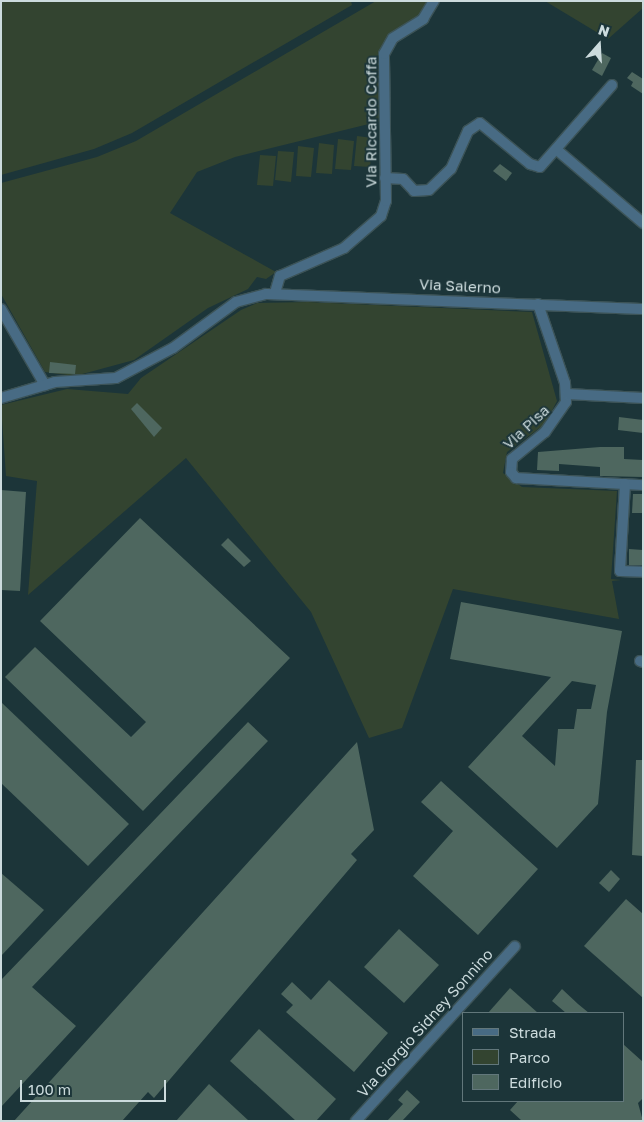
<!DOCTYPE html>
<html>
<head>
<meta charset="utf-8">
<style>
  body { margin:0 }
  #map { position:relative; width:644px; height:1122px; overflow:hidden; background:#1c3539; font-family:"Golos Text",sans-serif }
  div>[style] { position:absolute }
  .green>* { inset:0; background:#334430 }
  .building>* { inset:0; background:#4e675f }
  .roads { filter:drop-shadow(1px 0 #3c5357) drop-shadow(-1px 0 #3c5357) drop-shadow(0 1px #3c5357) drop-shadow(0 -1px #3c5357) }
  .minor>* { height:10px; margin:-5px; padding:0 5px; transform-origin:5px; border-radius:5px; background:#486b84 }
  span { translate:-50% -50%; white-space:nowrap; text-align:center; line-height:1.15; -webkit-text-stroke:4px #1c3539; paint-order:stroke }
  .street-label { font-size:15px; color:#ccdbdd }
  .frame { position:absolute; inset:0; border:2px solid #ccdbdd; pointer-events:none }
  .legend { position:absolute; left:462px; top:1012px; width:162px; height:90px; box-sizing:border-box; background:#1c3539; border:1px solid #62777b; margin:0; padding:6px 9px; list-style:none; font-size:15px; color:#ccdbdd }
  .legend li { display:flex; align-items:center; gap:10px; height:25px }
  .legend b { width:25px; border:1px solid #62777b }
  .north { position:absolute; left:574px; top:20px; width:50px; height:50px; -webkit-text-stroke:4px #1c3539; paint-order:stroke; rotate:19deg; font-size:14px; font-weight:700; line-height:20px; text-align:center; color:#ccdbdd }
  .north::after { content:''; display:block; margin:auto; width:18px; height:22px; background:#ccdbdd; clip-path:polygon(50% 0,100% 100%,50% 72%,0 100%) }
  .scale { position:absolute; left:20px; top:1080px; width:146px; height:22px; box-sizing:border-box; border:2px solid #ccdbdd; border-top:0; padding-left:6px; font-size:15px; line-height:18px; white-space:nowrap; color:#ccdbdd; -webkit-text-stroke:4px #1c3539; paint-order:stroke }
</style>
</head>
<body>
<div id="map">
  <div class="green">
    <div style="clip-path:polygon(1px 1px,351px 1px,352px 5px,132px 133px,94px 149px,1px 175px)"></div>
    <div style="clip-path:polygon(376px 1px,430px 1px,422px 15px,389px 38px,381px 121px,235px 157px,197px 172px,170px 213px,276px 272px,266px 279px,257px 277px,248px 289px,208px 308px,134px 360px,75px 376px,45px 372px,1px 294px,1px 183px,97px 157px,136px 141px)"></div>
    <div style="clip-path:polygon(545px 1px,643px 1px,643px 8px,608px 39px)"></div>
    <div style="clip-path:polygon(357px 136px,373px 138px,370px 167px,354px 166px)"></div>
    <div style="clip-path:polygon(338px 139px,354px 141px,351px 170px,335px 169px)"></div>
    <div style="clip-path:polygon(319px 143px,334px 145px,332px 174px,316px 173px)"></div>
    <div style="clip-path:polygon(298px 146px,314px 148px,311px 177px,296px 176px)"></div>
    <div style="clip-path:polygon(278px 151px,294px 152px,291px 182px,275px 180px)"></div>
    <div style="clip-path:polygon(260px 155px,276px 156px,273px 186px,257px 185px)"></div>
    <div style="clip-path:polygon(308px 302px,532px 312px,557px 401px,545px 424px,507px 452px,503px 473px,522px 487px,617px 491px,611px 579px,621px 580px,612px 581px,619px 619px,453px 589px,402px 728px,369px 738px,311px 612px,186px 458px,28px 595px,37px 481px,6px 476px,1px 405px,67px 389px,128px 394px,141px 378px,241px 310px,257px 303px)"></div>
  </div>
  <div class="building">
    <div style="clip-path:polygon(602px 53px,611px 58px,602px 76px,592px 70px)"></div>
    <div style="clip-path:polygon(632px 72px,643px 79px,643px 94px,631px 86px,633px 82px,627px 78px)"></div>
    <div style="clip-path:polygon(500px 164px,512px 173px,506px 181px,493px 171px)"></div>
    <div style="clip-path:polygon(50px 362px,76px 365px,75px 374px,49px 373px)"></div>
    <div style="clip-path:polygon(137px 403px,162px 428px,154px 437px,131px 409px)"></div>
    <div style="clip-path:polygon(619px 417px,643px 420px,643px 433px,618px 430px)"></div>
    <div style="clip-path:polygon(600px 447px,624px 447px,624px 459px,643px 460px,643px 477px,600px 476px,600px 467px,559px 464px,559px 471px,537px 470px,538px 452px)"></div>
    <div style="clip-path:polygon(1px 490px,26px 492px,20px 591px,1px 590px)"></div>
    <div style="clip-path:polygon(633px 494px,643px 494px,642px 513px,632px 513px)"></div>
    <div style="clip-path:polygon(140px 518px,290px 658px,143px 811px,5px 677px,35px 647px,131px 737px,146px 722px,40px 621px)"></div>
    <div style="clip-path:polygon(228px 538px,251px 561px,244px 567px,221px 545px)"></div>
    <div style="clip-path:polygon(629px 549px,643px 550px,643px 565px,629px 565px)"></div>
    <div style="clip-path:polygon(evenodd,461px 602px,622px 631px,607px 712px,598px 804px,557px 848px,468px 767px,551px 677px,450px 659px,461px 602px,572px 681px,596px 685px,591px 709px,577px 709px,574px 729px,558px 729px,555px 766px,522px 736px,572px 681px)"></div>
    <div style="clip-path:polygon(1px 702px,129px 824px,88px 866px,1px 783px)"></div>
    <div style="clip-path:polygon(248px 722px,268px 741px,32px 987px,76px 1026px,1px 1107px,1px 980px)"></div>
    <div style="clip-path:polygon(357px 742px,374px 830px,351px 854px,357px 860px,154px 1098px,148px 1092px,122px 1121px,14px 1121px)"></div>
    <div style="clip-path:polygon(636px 760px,643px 760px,643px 856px,632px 855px)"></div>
    <div style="clip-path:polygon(441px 781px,538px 869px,478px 935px,413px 876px,453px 831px,421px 802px)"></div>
    <div style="clip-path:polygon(611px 870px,620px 879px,609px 892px,599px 883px)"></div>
    <div style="clip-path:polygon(1px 873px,44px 910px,1px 956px)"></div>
    <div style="clip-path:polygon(626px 899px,643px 914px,643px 998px,584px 946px)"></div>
    <div style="clip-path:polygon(399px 929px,439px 965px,404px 1003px,364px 967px)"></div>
    <div style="clip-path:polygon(329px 980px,388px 1033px,354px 1072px,286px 1012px,293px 1005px,281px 994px,292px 982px,311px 1000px)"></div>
    <div style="clip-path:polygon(510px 988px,538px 1013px,488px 1013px)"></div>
    <div style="clip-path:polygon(562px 989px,578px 1004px,589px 1013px,566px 1013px,552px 1001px)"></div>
    <div style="clip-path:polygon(259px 1029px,336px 1099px,316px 1121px,296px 1121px,230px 1061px)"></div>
    <div style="clip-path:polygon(623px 1044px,643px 1062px,643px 1098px,638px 1103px,643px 1121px,522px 1121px,510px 1110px,518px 1101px,623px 1101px)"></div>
    <div style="clip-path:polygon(209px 1084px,249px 1121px,176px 1121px)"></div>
    <div style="clip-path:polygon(407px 1090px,420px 1102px,402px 1121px,387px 1121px,403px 1104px,398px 1100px)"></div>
  </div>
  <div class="roads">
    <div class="minor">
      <div style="left:557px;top:150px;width:113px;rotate:40.3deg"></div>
      <div style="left:385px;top:178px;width:18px;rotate:3deg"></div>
      <div style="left:403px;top:179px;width:16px;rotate:47deg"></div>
      <div style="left:414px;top:191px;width:15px;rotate:-4deg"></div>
      <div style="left:429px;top:190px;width:30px;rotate:-44deg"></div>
      <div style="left:451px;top:169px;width:42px;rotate:-65.9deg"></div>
      <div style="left:468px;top:131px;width:14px;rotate:-34deg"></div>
      <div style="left:480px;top:123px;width:65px;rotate:39.4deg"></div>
      <div style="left:530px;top:164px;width:10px;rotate:17deg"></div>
      <div style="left:540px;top:167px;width:109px;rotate:-48.7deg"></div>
      <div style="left:275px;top:293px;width:18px;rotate:-74deg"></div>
      <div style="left:280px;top:276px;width:70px;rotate:-23.6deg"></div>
      <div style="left:344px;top:248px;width:49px;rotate:-40.9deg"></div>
      <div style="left:381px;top:216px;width:16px;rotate:-72deg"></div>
      <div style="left:386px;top:201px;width:147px;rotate:-90.8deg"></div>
      <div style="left:384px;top:54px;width:18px;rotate:-61deg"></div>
      <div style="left:393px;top:38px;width:36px;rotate:-32deg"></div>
      <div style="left:423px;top:19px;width:21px;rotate:-59deg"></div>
      <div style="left:538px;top:304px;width:83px;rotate:71.1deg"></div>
      <div style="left:565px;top:383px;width:19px;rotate:87deg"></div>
      <div style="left:566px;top:402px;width:37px;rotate:125deg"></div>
      <div style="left:545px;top:432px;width:43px;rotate:140.7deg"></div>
      <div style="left:512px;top:459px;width:13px;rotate:94deg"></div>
      <div style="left:511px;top:472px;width:8px;rotate:50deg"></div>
      <div style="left:516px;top:478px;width:127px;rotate:3.2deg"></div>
      <div style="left:1px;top:309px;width:88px;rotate:59.9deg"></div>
      <div style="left:567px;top:394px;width:76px;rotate:3deg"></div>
      <div style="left:1px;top:398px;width:56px;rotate:-16.5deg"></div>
      <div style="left:55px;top:382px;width:61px;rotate:-3.8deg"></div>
      <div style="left:116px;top:378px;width:64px;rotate:-27.8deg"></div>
      <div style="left:173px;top:348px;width:78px;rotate:-36.1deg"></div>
      <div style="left:236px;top:302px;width:31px;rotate:-15deg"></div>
      <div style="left:266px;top:294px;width:377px;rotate:2.3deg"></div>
      <div style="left:625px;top:484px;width:87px;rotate:93.3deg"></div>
      <div style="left:620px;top:571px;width:23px;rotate:2deg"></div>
      <div style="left:640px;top:661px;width:3px;rotate:18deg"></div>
      <div style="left:356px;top:1121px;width:236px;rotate:-47.7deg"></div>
    </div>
  </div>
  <div class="street-label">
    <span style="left:371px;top:122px;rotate:-90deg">Via Riccardo Coffa</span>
    <span style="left:460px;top:286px;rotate:3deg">Via Salerno</span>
    <span style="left:526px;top:427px;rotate:-43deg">Via Pisa</span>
    <span style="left:425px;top:1023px;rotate:-48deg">Via Giorgio Sidney Sonnino</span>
  </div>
  <div class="frame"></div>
  <ul class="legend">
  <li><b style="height:6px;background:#486b84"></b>Strada</li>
  <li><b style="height:14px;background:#334430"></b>Parco</li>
  <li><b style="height:14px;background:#4e675f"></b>Edificio</li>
  </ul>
  <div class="north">N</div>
  <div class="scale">100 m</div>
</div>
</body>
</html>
